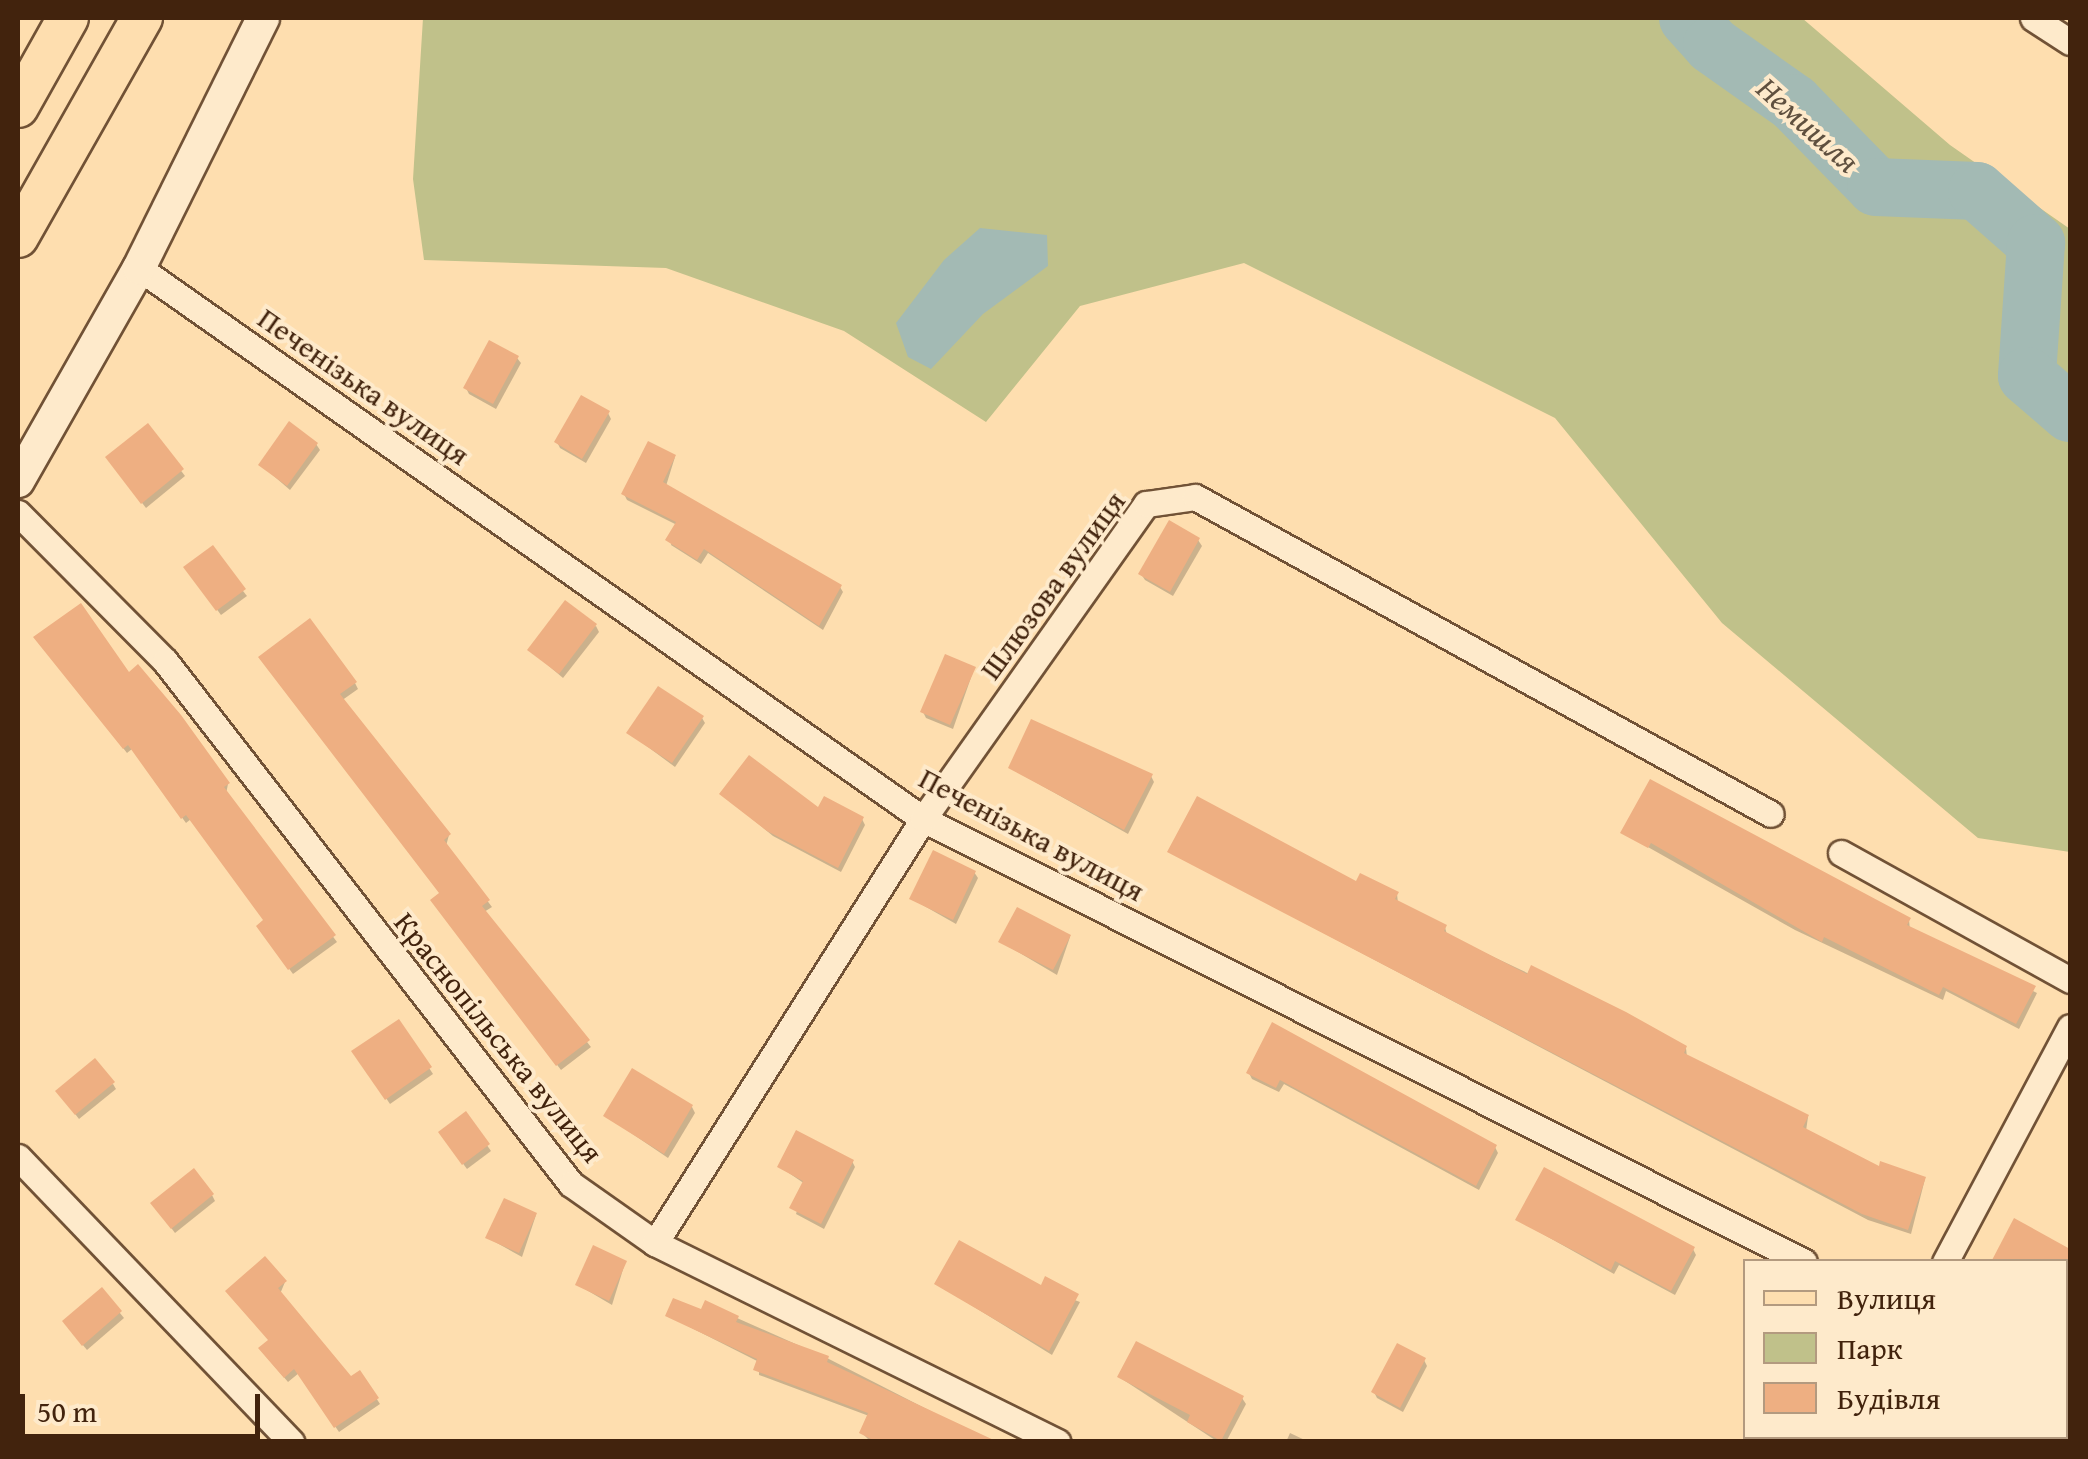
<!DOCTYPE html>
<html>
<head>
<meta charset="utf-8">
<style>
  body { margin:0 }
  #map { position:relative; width:2088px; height:1459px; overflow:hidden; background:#fedeaf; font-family:"Gentium Book Plus",serif }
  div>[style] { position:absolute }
  .green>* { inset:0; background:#c0c18a }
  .water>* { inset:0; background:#a3bab4 }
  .shadow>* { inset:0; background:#0003 }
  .river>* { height:58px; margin:-29px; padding:0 29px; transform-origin:29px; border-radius:29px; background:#a3bab4 }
  .building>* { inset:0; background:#eeaf82 }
  .roads { filter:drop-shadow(2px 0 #715236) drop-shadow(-2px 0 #715236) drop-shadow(0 2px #715236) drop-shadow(0 -2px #715236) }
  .minor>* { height:25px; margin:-12.5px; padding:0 12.5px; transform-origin:12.5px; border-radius:12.5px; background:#feeacb }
  .tertiary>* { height:32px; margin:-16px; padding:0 16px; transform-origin:16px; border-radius:16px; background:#feeacb }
  .primary>* { height:40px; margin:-20px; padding:0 20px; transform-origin:20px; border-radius:20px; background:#fedeaf }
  span { translate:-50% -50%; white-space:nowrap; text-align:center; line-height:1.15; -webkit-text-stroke:8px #feeacb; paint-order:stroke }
  .street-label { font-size:30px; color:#42230d }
  .water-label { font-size:32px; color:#5f503f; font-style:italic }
  .frame { position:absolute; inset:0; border:20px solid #42230d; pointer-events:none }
  .legend { position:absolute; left:1743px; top:1259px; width:325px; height:180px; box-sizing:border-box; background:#feeacb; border:2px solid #b39a7f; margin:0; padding:12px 18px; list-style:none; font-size:30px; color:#42230d }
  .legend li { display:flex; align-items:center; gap:20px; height:50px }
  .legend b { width:50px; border:2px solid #b39a7f }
  .scale { position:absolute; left:20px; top:1394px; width:240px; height:45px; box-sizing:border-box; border:5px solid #42230d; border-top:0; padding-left:12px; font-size:30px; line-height:35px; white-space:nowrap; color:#42230d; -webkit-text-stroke:8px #feeacb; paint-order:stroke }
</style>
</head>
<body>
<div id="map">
  <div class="green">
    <div style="clip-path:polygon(1802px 18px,1950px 145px,2070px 229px,2070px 852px,1978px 838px,1722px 623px,1555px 418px,1244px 263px,1080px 306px,986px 422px,844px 331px,666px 268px,424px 260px,413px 179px,423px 18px)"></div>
  </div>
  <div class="water">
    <div style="clip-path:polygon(980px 228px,1047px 235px,1048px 266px,983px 314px,931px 369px,908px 357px,896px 323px,944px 260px)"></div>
  </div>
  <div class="shadow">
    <div style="clip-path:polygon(517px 358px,521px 363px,496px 409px,469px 394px,466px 388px)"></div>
    <div style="clip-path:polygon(608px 413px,611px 419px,586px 463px,560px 448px,557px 442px)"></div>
    <div style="clip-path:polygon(147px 426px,185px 476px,146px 508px,111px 463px)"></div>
    <div style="clip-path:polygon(316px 444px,320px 450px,290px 490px,261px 465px)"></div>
    <div style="clip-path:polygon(675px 457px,666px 486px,840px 587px,843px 592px,823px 630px,708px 553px,701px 564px,671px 545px,677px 525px,627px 500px,624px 494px)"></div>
    <div style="clip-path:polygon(1198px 540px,1202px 546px,1173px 596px,1145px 580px,1141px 574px)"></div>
    <div style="clip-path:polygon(190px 573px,243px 591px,247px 596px,221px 615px)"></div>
    <div style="clip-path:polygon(596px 626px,599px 632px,563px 678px,530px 650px)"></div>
    <div style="clip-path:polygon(40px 643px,129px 676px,179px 717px,228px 784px,226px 794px,337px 942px,293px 974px,262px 932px,266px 922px,191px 819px,186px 823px,132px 749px,127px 753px)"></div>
    <div style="clip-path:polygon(264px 663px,355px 683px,358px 689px,341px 701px,449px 835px,446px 846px,492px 907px,484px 912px,591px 1047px,561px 1070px,436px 906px,442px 894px)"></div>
    <div style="clip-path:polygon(974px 669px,953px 729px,926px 718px,923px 712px)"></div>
    <div style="clip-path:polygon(702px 718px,705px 723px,675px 767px,629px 733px)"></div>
    <div style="clip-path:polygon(1010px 768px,1151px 776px,1154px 782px,1128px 834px)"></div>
    <div style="clip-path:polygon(722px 794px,862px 819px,865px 825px,841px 872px,773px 836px)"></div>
    <div style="clip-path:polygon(1623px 833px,1909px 920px,1910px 930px,2037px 993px,2019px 1029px,1946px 991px,1943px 1000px,1795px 930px)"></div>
    <div style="clip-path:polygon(1170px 852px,1397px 894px,1398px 903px,1445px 927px,1447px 935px,1686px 1048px,1687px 1057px,1808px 1117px,1806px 1131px,1880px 1169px,1925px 1179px,1911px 1234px,1868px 1220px)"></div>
    <div style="clip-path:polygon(974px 872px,978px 878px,956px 924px,912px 899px)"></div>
    <div style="clip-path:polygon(1070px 937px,1057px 975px,1001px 942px)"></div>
    <div style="clip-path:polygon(399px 1022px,433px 1074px,390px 1104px,355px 1052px)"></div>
    <div style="clip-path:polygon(1273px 1025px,1495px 1147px,1498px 1153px,1479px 1190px,1284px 1084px,1279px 1092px,1252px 1079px,1249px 1073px)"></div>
    <div style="clip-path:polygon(113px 1084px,116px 1089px,79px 1119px,62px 1097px)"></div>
    <div style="clip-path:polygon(692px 1107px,695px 1113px,668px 1158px,606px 1116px)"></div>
    <div style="clip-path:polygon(465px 1114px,491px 1151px,467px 1169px,444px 1138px)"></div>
    <div style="clip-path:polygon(852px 1161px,855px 1167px,824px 1229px,796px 1214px,805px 1184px,780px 1167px)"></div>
    <div style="clip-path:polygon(212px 1195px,215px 1201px,175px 1233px,157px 1209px)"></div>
    <div style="clip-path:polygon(536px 1215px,522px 1257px,488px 1238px)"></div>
    <div style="clip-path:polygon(1518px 1220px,1693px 1249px,1696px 1255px,1675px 1295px,1619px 1265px,1614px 1274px)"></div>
    <div style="clip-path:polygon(2015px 1222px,2070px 1253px,2070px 1320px,2066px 1262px)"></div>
    <div style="clip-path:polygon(625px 1263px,612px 1305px,578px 1285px)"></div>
    <div style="clip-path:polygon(285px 1282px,280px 1294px,350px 1380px,360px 1373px,380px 1404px,339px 1432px,299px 1373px,288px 1382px,264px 1354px,270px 1341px,231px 1297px)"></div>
    <div style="clip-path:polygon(937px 1284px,1042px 1288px,1080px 1302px,1052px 1355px)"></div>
    <div style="clip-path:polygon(102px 1291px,124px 1318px,87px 1350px,68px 1327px)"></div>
    <div style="clip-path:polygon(703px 1312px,737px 1318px,827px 1358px,991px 1442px,871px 1442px,862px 1433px,869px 1416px,759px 1375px,759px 1362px,668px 1316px)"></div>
    <div style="clip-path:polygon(1424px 1360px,1427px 1366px,1403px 1412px,1377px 1398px,1374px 1392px)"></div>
    <div style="clip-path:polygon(1119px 1377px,1242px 1398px,1246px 1404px,1226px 1442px,1218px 1442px)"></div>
    <div style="clip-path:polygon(1290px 1433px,1309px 1442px,1286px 1442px)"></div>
    <div style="clip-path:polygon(1904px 1436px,1951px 1436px,1901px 1442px)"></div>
  </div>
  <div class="river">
    <div style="left:1688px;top:18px;width:36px;rotate:48deg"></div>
    <div style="left:1712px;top:45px;width:100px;rotate:35.3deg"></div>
    <div style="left:1794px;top:103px;width:117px;rotate:45.7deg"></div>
    <div style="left:1876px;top:187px;width:101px;rotate:2.3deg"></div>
    <div style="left:1977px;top:191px;width:79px;rotate:41.4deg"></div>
    <div style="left:2036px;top:243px;width:133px;rotate:93.9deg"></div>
    <div style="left:2027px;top:376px;width:57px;rotate:40.7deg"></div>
  </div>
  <div class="building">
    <div style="clip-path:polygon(489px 340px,519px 356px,493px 404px,463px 388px)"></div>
    <div style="clip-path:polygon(581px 395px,610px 411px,582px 459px,554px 442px)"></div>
    <div style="clip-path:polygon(289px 421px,318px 443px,287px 486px,258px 465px)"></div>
    <div style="clip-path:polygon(148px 423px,184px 469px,141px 504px,105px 457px)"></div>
    <div style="clip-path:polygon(648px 441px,676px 455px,663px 482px,842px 585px,819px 626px,704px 549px,697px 560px,665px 540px,676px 522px,621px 494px)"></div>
    <div style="clip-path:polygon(1169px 520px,1200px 538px,1170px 592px,1138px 574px)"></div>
    <div style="clip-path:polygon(213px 545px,246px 589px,216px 611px,183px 567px)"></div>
    <div style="clip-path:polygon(565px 600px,597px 624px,559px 674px,527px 650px)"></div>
    <div style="clip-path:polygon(81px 603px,129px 672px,138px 664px,181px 715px,230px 783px,224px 787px,336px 935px,288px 970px,256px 926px,263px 920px,186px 815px,181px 819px,128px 745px,123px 749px,33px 637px)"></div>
    <div style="clip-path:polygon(310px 618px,357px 682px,340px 694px,451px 834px,444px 840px,490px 900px,482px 906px,590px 1040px,556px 1066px,430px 900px,439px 893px,258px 657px)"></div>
    <div style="clip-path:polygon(945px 654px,976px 667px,950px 725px,920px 712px)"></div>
    <div style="clip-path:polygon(658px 686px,704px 716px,672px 763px,626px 733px)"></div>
    <div style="clip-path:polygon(1031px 719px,1153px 774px,1124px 830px,1008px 768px)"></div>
    <div style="clip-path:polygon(749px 755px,818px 807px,824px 796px,864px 817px,838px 868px,767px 831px,719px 794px)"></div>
    <div style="clip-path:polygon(1650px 779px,1911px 918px,1907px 925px,2036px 986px,2016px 1024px,1943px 987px,1939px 995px,1824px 937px,1822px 942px,1651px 843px,1648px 848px,1620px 833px)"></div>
    <div style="clip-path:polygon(1197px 796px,1356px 881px,1360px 873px,1399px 892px,1395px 899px,1447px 925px,1444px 931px,1527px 974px,1531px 965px,1626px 1012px,1687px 1046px,1684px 1053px,1809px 1115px,1803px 1127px,1879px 1166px,1880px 1161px,1926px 1177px,1908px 1230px,1862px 1214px,1167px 852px)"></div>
    <div style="clip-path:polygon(933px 850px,976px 871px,953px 920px,909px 899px)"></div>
    <div style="clip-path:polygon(1017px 907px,1071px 935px,1053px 970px,998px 942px)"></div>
    <div style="clip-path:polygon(399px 1019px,432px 1067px,385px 1100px,351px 1051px)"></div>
    <div style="clip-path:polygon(1272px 1022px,1497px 1145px,1476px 1186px,1280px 1080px,1276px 1088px,1246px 1073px)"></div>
    <div style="clip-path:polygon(95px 1058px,115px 1082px,75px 1115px,55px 1091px)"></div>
    <div style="clip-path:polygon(632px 1068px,693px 1105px,664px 1154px,603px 1116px)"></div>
    <div style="clip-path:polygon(466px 1111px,490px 1144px,462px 1165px,438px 1132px)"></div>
    <div style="clip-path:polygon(796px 1130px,854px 1160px,821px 1224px,789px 1208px,803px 1181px,777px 1167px)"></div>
    <div style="clip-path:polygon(1544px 1167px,1695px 1247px,1671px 1291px,1615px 1261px,1611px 1270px,1515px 1220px)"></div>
    <div style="clip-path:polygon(194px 1168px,214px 1194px,171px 1229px,150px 1203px)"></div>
    <div style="clip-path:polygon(504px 1198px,537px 1213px,519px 1253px,485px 1238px)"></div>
    <div style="clip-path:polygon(2014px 1218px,2070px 1249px,2070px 1262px,1991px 1262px)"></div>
    <div style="clip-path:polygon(959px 1240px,1041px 1285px,1045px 1276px,1079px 1294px,1049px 1351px,934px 1284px)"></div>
    <div style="clip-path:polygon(593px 1245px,627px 1261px,609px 1301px,575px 1285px)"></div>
    <div style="clip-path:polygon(265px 1256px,287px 1281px,278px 1288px,351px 1376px,360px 1370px,379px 1398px,334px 1428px,294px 1369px,284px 1378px,258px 1348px,268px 1340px,225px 1291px)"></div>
    <div style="clip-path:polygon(102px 1287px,122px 1311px,82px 1346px,62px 1321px)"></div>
    <div style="clip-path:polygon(673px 1298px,701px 1309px,705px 1300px,739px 1316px,736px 1322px,829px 1356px,827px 1362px,998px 1442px,877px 1442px,859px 1433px,868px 1413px,753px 1370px,757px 1359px,665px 1316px)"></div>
    <div style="clip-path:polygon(1136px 1341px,1244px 1396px,1221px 1441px,1187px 1422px,1190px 1415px,1117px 1377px)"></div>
    <div style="clip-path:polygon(1397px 1343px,1426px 1358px,1400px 1408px,1371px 1392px)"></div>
  </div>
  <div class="roads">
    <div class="minor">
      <div style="left:2033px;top:18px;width:44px;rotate:33deg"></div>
      <div style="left:139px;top:268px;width:958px;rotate:35.1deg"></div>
      <div style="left:923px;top:819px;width:986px;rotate:26.69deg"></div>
      <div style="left:18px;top:513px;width:209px;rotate:45.2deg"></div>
      <div style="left:165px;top:661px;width:662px;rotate:52.18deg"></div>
      <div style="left:571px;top:1184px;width:103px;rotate:35.1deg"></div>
      <div style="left:655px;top:1243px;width:449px;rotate:26.3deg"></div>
      <div style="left:1841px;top:853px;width:262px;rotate:29deg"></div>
      <div style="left:18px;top:1157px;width:395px;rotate:46.2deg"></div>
      <div style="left:655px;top:1243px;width:502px;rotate:-57.7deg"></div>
      <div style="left:923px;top:819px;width:386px;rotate:-54.7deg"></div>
      <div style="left:1146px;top:504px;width:49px;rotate:-8.1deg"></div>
      <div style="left:1195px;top:497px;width:657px;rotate:28.83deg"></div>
      <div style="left:1945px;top:1262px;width:266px;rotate:-62deg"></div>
      <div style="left:2066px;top:1395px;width:5px;rotate:37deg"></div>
      <div style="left:1856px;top:1442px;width:6px;rotate:-72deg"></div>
    </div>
    <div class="tertiary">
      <div style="left:18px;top:481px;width:245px;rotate:-60.4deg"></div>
      <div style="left:139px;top:268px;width:279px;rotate:-63.6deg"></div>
    </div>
    <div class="primary">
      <div style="left:18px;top:107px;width:102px;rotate:-60.7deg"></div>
      <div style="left:18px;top:237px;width:252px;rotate:-60.5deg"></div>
    </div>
  </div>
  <div class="street-label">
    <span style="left:364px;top:386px;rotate:35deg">Печенізька вулиця</span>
    <span style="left:1052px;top:585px;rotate:-54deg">Шлюзова вулиця</span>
    <span style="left:1032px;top:834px;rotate:28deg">Печенізька вулиця</span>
    <span style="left:499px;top:1037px;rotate:51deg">Краснопільська вулиця</span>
  </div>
  <div class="water-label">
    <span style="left:1808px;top:125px;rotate:42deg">Немишля</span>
  </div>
  <div class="frame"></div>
  <ul class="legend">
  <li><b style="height:12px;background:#fedeaf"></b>Вулиця</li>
  <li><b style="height:28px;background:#c0c18a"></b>Парк</li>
  <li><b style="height:28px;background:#eeaf82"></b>Будівля</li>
  </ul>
  <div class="scale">50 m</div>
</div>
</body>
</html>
